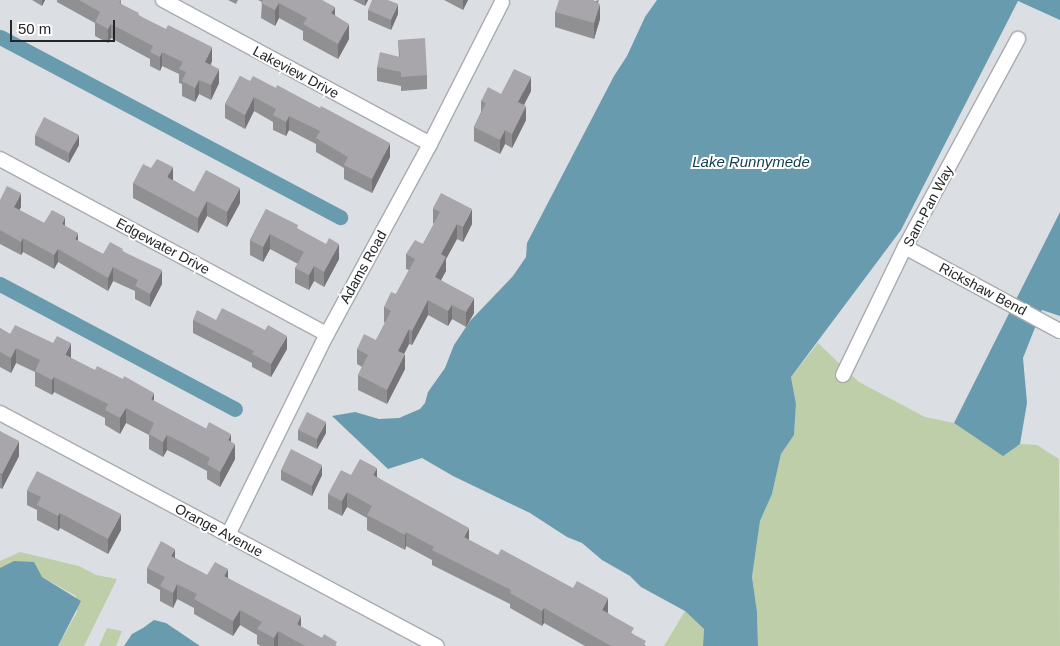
<!DOCTYPE html>
<html>
<head>
<meta charset="utf-8">
<style>
  body { margin:0 }
  #map { position:relative; width:1060px; height:646px; overflow:hidden; background:#dbdfe3; font-family:Helvetica,sans-serif }
  div>[style] { position:absolute }
  .green>* { inset:0; background:#bdcea8 }
  .water>* { inset:0; background:#699bae }
  .canal>* { height:15px; margin:-7.5px; padding:0 7.5px; transform-origin:7.5px; border-radius:7.5px; background:#699bae }
  .roads { filter:drop-shadow(1px 0 #a8abaf) drop-shadow(-1px 0 #a8abaf) drop-shadow(0 1px #a8abaf) drop-shadow(0 -1px #a8abaf) }
  .minor>* { height:14px; margin:-7px; padding:0 7px; transform-origin:7px; border-radius:7px; background:#fff }
  .wall>* { inset:0; background:#908f92 }
  .shaded-wall>* { inset:0; background:#767477 }
  .building>* { inset:0; background:#a8a6aa }
  span { translate:-50% -50%; white-space:nowrap; text-align:center; line-height:1.15; -webkit-text-stroke:4px #fff; paint-order:stroke }
  .street-label { font-size:14px; color:#242526 }
  .water-label { font-size:15px; color:#113e4d; font-style:italic }
  .scale { position:absolute; left:10px; top:20px; width:105px; height:22px; box-sizing:border-box; border:2px solid #242526; border-top:0; padding-left:6px; font-size:15px; line-height:18px; white-space:nowrap; color:#242526; -webkit-text-stroke:4px #fff; paint-order:stroke }
</style>
</head>
<body>
<div id="map">
  <div class="green">
    <div style="clip-path:polygon(818px 343px,859px 382px,925px 417px,954px 423px,1003px 455px,1020px 444px,1037px 445px,1059px 459px,1060px 646px,758px 646px,757px 612px,752px 577px,760px 521px,772px 494px,781px 454px,794px 435px,796px 404px,791px 377px)"></div>
    <div style="clip-path:polygon(20px 552px,79px 566px,96px 575px,117px 579px,84px 646px,58px 646px,77px 612px,76px 596px,42px 577px,0 568px,0 561px)"></div>
    <div style="clip-path:polygon(685px 611px,704px 629px,703px 646px,664px 646px)"></div>
    <div style="clip-path:polygon(107px 628px,122px 631px,116px 646px,99px 646px)"></div>
  </div>
  <div class="water">
    <div style="clip-path:polygon(657px 0,1060px 0,1060px 20px,1018px 1px,901px 230px,791px 377px,796px 404px,794px 435px,781px 454px,772px 494px,760px 521px,752px 577px,757px 612px,758px 646px,703px 646px,704px 629px,685px 611px,641px 587px,630px 576px,602px 560px,582px 543px,567px 537px,530px 513px,453px 476px,422px 458px,388px 469px,332px 416px,355px 412px,379px 419px,399px 418px,420px 409px,425px 403px,428px 392px,445px 368px,454px 345px,470px 321px,513px 276px,526px 257px,527px 243px,614px 76px,627px 56px,645px 17px)"></div>
    <div style="clip-path:polygon(1060px 212px,1060px 316px,1042px 310px,1023px 358px,1027px 403px,1020px 444px,1003px 456px,954px 423px)"></div>
    <div style="clip-path:polygon(14px 561px,34px 562px,42px 577px,81px 601px,58px 646px,0 646px,0 568px)"></div>
    <div style="clip-path:polygon(154px 620px,166px 623px,200px 646px,124px 646px,132px 634px,143px 628px)"></div>
  </div>
  <div class="canal">
    <div style="left:0;top:37px;width:385px;rotate:27.9deg"></div>
    <div style="left:0;top:284px;width:266px;rotate:28deg"></div>
  </div>
  <div class="roads">
    <div class="minor">
      <div style="left:163px;top:0;width:303px;rotate:28.3deg"></div>
      <div style="left:0;top:159px;width:371px;rotate:28.2deg"></div>
      <div style="left:905px;top:247px;width:176px;rotate:28.5deg"></div>
      <div style="left:843px;top:375px;width:142px;rotate:-64.2deg"></div>
      <div style="left:905px;top:247px;width:237px;rotate:-61.5deg"></div>
      <div style="left:0;top:413px;width:495px;rotate:28.1deg"></div>
      <div style="left:228px;top:535px;width:224px;rotate:-63.8deg"></div>
      <div style="left:327px;top:334px;width:216px;rotate:-61.5deg"></div>
      <div style="left:430px;top:144px;width:159px;rotate:-63.1deg"></div>
    </div>
  </div>
  <div class="wall">
    <div style="clip-path:polygon(32px 0,45px 0,42px 6px)"></div>
    <div style="clip-path:polygon(57px 0,121px 0,121px 4px,212px 61px,211px 64px,219px 83px,211px 100px,199px 94px,195px 102px,182px 96px,182px 84px,179px 83px,179px 74px,162px 66px,160px 71px,150px 66px,150px 59px,111px 38px,108px 43px,95px 36px,95px 23px,57px 2px)"></div>
    <div style="clip-path:polygon(228px 0,238px 0,236px 4px)"></div>
    <div style="clip-path:polygon(258px 0,322px 0,335px 15px,349px 39px,338px 59px,303px 40px,303px 31px,279px 18px,275px 26px,261px 18px,262px 2px)"></div>
    <div style="clip-path:polygon(353px 0,368px 0,365px 6px)"></div>
    <div style="clip-path:polygon(444px 0,468px 0,463px 10px)"></div>
    <div style="clip-path:polygon(599px 0,598px 3px,600px 19px,594px 39px,555px 27px,555px 12px)"></div>
    <div style="clip-path:polygon(368px 10px,398px 14px,391px 30px,368px 20px)"></div>
    <div style="clip-path:polygon(398px 40px,427px 75px,427px 89px,401px 91px,401px 86px,377px 81px,377px 67px,399px 57px)"></div>
    <div style="clip-path:polygon(240px 76px,390px 157px,372px 193px,344px 179px,344px 168px,316px 152px,316px 144px,289px 130px,286px 136px,273px 130px,273px 122px,254px 111px,245px 129px,225px 118px,225px 104px)"></div>
    <div style="clip-path:polygon(531px 91px,524px 105px,526px 120px,512px 148px,505px 144px,500px 154px,474px 141px,474px 127px,481px 112px,481px 101px,501px 94px)"></div>
    <div style="clip-path:polygon(35px 135px,79px 145px,69px 163px,35px 145px)"></div>
    <div style="clip-path:polygon(173px 180px,194px 192px,240px 203px,227px 227px,207px 216px,198px 233px,133px 198px,133px 183px)"></div>
    <div style="clip-path:polygon(0 200px,21px 207px,19px 210px,44px 223px,65px 226px,78px 241px,103px 254px,123px 251px,162px 284px,150px 307px,135px 299px,135px 291px,113px 281px,108px 291px,58px 262px,54px 269px,23px 252px,21px 255px,0 244px)"></div>
    <div style="clip-path:polygon(433px 208px,472px 224px,463px 242px,457px 239px,446px 259px,446px 271px,441px 280px,474px 313px,466px 327px,452px 319px,448px 326px,428px 315px,412px 345px,409px 344px,404px 354px,405px 369px,387px 404px,358px 390px,358px 375px,362px 367px,357px 364px,357px 349px,376px 340px,385px 323px,384px 322px,384px 307px,396px 294px,409px 270px,406px 269px,406px 254px,423px 244px,434px 224px,433px 223px)"></div>
    <div style="clip-path:polygon(266px 209px,298px 229px,339px 259px,324px 287px,314px 281px,309px 290px,295px 283px,295px 268px,298px 264px,270px 249px,263px 262px,250px 255px,250px 240px)"></div>
    <div style="clip-path:polygon(193px 320px,216px 320px,287px 349px,271px 377px,252px 367px,252px 363px,193px 333px)"></div>
    <div style="clip-path:polygon(0 328px,10px 334px,71px 358px,154px 401px,231px 442px,235px 459px,220px 487px,207px 479px,207px 471px,183px 458px,167px 450px,163px 457px,149px 449px,149px 435px,126px 423px,120px 434px,105px 425px,105px 418px,54px 392px,52px 395px,35px 386px,35px 372px,16px 363px,11px 373px,0 367px)"></div>
    <div style="clip-path:polygon(298px 430px,326px 433px,317px 449px,298px 440px)"></div>
    <div style="clip-path:polygon(0 431px,19px 456px,2px 489px,0 488px)"></div>
    <div style="clip-path:polygon(281px 470px,322px 475px,312px 496px,281px 480px)"></div>
    <div style="clip-path:polygon(377px 477px,469px 540px,608px 613px,634px 635px,646px 646px,585px 646px,544px 623px,542px 626px,510px 608px,510px 604px,432px 565px,432px 560px,406px 546px,405px 550px,367px 530px,367px 518px,347px 507px,342px 516px,328px 509px,328px 494px)"></div>
    <div style="clip-path:polygon(27px 490px,121px 530px,108px 554px,60px 528px,58px 531px,37px 520px,37px 510px,27px 505px)"></div>
    <div style="clip-path:polygon(175px 558px,207px 575px,228px 578px,301px 627px,337px 646px,261px 646px,257px 644px,257px 635px,240px 625px,233px 636px,194px 614px,194px 608px,177px 599px,173px 608px,160px 601px,160px 590px,147px 583px,147px 568px)"></div>
  </div>
  <div class="shaded-wall">
    <div style="clip-path:polygon(42px 0,45px 0,42px 6px)"></div>
    <div style="clip-path:polygon(365px 0,368px 0,365px 6px)"></div>
    <div style="clip-path:polygon(463px 0,468px 0,463px 10px)"></div>
    <div style="clip-path:polygon(279px 3px,279px 18px,275px 26px,275px 10px)"></div>
    <div style="clip-path:polygon(398px 4px,398px 14px,391px 30px,391px 20px)"></div>
    <div style="clip-path:polygon(600px 4px,600px 19px,594px 39px,594px 23px)"></div>
    <div style="clip-path:polygon(335px 7px,335px 22px,331px 13px)"></div>
    <div style="clip-path:polygon(111px 24px,111px 38px,108px 43px,108px 29px)"></div>
    <div style="clip-path:polygon(349px 24px,349px 39px,338px 59px,338px 44px)"></div>
    <div style="clip-path:polygon(212px 47px,212px 61px,205px 76px,205px 62px)"></div>
    <div style="clip-path:polygon(162px 52px,162px 66px,160px 71px,160px 57px)"></div>
    <div style="clip-path:polygon(219px 69px,219px 83px,211px 100px,211px 85px)"></div>
    <div style="clip-path:polygon(531px 77px,531px 91px,518px 116px,518px 102px)"></div>
    <div style="clip-path:polygon(199px 80px,199px 94px,195px 102px,195px 88px)"></div>
    <div style="clip-path:polygon(254px 97px,254px 111px,245px 129px,245px 115px)"></div>
    <div style="clip-path:polygon(526px 106px,526px 120px,512px 148px,512px 134px)"></div>
    <div style="clip-path:polygon(289px 116px,289px 130px,286px 136px,286px 122px)"></div>
    <div style="clip-path:polygon(505px 130px,505px 144px,500px 154px,500px 140px)"></div>
    <div style="clip-path:polygon(79px 135px,79px 145px,69px 163px,69px 153px)"></div>
    <div style="clip-path:polygon(390px 143px,390px 157px,372px 193px,372px 179px)"></div>
    <div style="clip-path:polygon(173px 167px,173px 183px,167px 177px)"></div>
    <div style="clip-path:polygon(240px 188px,240px 203px,227px 227px,227px 212px)"></div>
    <div style="clip-path:polygon(21px 193px,21px 207px,14px 220px,14px 207px)"></div>
    <div style="clip-path:polygon(207px 201px,207px 216px,198px 233px,198px 218px)"></div>
    <div style="clip-path:polygon(472px 209px,472px 224px,463px 242px,463px 227px)"></div>
    <div style="clip-path:polygon(65px 217px,65px 230px,62px 224px)"></div>
    <div style="clip-path:polygon(457px 224px,457px 239px,446px 259px,446px 271px,435px 291px,435px 277px,441px 254px)"></div>
    <div style="clip-path:polygon(78px 233px,78px 246px,75px 239px)"></div>
    <div style="clip-path:polygon(270px 234px,270px 249px,263px 262px,263px 247px)"></div>
    <div style="clip-path:polygon(23px 238px,23px 252px,21px 255px,21px 242px)"></div>
    <div style="clip-path:polygon(339px 244px,339px 259px,324px 287px,324px 272px)"></div>
    <div style="clip-path:polygon(58px 249px,58px 262px,54px 269px,54px 255px)"></div>
    <div style="clip-path:polygon(314px 266px,314px 281px,309px 290px,309px 275px)"></div>
    <div style="clip-path:polygon(113px 267px,113px 281px,108px 291px,108px 278px)"></div>
    <div style="clip-path:polygon(162px 270px,162px 284px,150px 307px,150px 294px)"></div>
    <div style="clip-path:polygon(474px 298px,474px 313px,466px 327px,466px 312px)"></div>
    <div style="clip-path:polygon(428px 300px,428px 315px,412px 345px,412px 331px)"></div>
    <div style="clip-path:polygon(452px 305px,452px 319px,448px 326px,448px 311px)"></div>
    <div style="clip-path:polygon(409px 329px,409px 344px,398px 366px,398px 351px)"></div>
    <div style="clip-path:polygon(287px 336px,287px 349px,271px 377px,271px 364px)"></div>
    <div style="clip-path:polygon(71px 343px,71px 358px,65px 355px)"></div>
    <div style="clip-path:polygon(16px 348px,16px 363px,11px 373px,11px 358px)"></div>
    <div style="clip-path:polygon(405px 354px,405px 369px,387px 404px,387px 390px)"></div>
    <div style="clip-path:polygon(54px 377px,54px 392px,52px 395px,52px 380px)"></div>
    <div style="clip-path:polygon(154px 393px,154px 408px,151px 399px)"></div>
    <div style="clip-path:polygon(126px 408px,126px 423px,120px 434px,120px 418px)"></div>
    <div style="clip-path:polygon(326px 422px,326px 433px,317px 449px,317px 439px)"></div>
    <div style="clip-path:polygon(231px 434px,231px 449px,228px 440px)"></div>
    <div style="clip-path:polygon(167px 435px,167px 450px,163px 457px,163px 442px)"></div>
    <div style="clip-path:polygon(19px 441px,19px 456px,2px 489px,2px 474px)"></div>
    <div style="clip-path:polygon(235px 444px,235px 459px,220px 487px,220px 472px)"></div>
    <div style="clip-path:polygon(322px 465px,322px 475px,312px 496px,312px 486px)"></div>
    <div style="clip-path:polygon(377px 468px,377px 483px,373px 475px)"></div>
    <div style="clip-path:polygon(347px 492px,347px 507px,342px 516px,342px 501px)"></div>
    <div style="clip-path:polygon(60px 513px,60px 528px,58px 531px,58px 516px)"></div>
    <div style="clip-path:polygon(121px 514px,121px 530px,108px 554px,108px 539px)"></div>
    <div style="clip-path:polygon(469px 528px,469px 542px,464px 537px)"></div>
    <div style="clip-path:polygon(406px 532px,406px 546px,405px 550px,405px 535px)"></div>
    <div style="clip-path:polygon(175px 549px,175px 564px,171px 556px)"></div>
    <div style="clip-path:polygon(228px 569px,228px 585px,224px 576px)"></div>
    <div style="clip-path:polygon(177px 584px,177px 599px,173px 608px,173px 593px)"></div>
    <div style="clip-path:polygon(608px 598px,608px 613px,602px 610px)"></div>
    <div style="clip-path:polygon(544px 608px,544px 623px,542px 626px,542px 611px)"></div>
    <div style="clip-path:polygon(240px 610px,240px 625px,233px 636px,233px 621px)"></div>
    <div style="clip-path:polygon(301px 616px,301px 631px,297px 624px)"></div>
    <div style="clip-path:polygon(278px 631px,278px 646px,274px 646px,274px 638px)"></div>
  </div>
  <div class="building">
    <div style="clip-path:polygon(79px 0,121px 0,119px 3px,139px 13px,138px 15px,166px 29px,168px 25px,212px 47px,205px 62px,219px 69px,211px 85px,199px 80px,195px 88px,182px 81px,186px 72px,179px 69px,183px 62px,162px 52px,160px 57px,150px 52px,153px 46px,111px 24px,108px 29px,95px 22px,100px 12px)"></div>
    <div style="clip-path:polygon(263px 0,322px 0,335px 7px,331px 13px,349px 24px,338px 44px,303px 24px,307px 18px,279px 3px,275px 10px,261px 3px)"></div>
    <div style="clip-path:polygon(372px 0,388px 0,398px 4px,391px 20px,368px 10px)"></div>
    <div style="clip-path:polygon(559px 0,594px 0,594px 1px,600px 4px,594px 23px,555px 12px)"></div>
    <div style="clip-path:polygon(425px 38px,427px 75px,401px 77px,401px 72px,377px 67px,380px 52px,400px 57px,398px 40px)"></div>
    <div style="clip-path:polygon(514px 69px,531px 77px,518px 102px,526px 106px,512px 134px,505px 130px,500px 140px,474px 127px,486px 103px,481px 101px,488px 87px,501px 94px)"></div>
    <div style="clip-path:polygon(240px 76px,250px 81px,253px 76px,276px 88px,277px 85px,320px 108px,321px 106px,390px 143px,372px 179px,344px 165px,348px 157px,316px 138px,320px 131px,289px 116px,286px 122px,273px 115px,276px 109px,254px 97px,245px 115px,225px 104px)"></div>
    <div style="clip-path:polygon(44px 117px,79px 135px,69px 153px,35px 135px)"></div>
    <div style="clip-path:polygon(157px 159px,173px 167px,167px 177px,194px 192px,206px 170px,240px 188px,227px 212px,207px 201px,198px 218px,133px 183px,143px 164px,151px 168px)"></div>
    <div style="clip-path:polygon(7px 186px,21px 193px,14px 207px,44px 223px,52px 210px,65px 217px,62px 224px,78px 233px,75px 239px,103px 254px,110px 242px,123px 249px,122px 251px,162px 270px,150px 294px,135px 286px,138px 280px,113px 267px,108px 278px,58px 249px,54px 255px,23px 238px,21px 242px,0 230px,0 200px)"></div>
    <div style="clip-path:polygon(441px 193px,472px 209px,463px 227px,457px 224px,441px 254px,446px 257px,435px 277px,474px 298px,466px 312px,452px 305px,448px 311px,428px 300px,412px 331px,409px 329px,398px 351px,405px 354px,387px 390px,358px 375px,368px 355px,357px 349px,364px 334px,376px 340px,391px 311px,384px 307px,391px 292px,396px 294px,415px 259px,406px 254px,415px 240px,423px 244px,440px 212px,433px 208px)"></div>
    <div style="clip-path:polygon(266px 209px,298px 225px,297px 228px,326px 244px,329px 238px,339px 244px,324px 272px,314px 266px,309px 275px,295px 268px,304px 252px,270px 234px,263px 247px,250px 240px)"></div>
    <div style="clip-path:polygon(222px 308px,265px 330px,268px 325px,287px 336px,271px 364px,252px 354px,254px 351px,193px 320px,197px 310px,216px 320px)"></div>
    <div style="clip-path:polygon(15px 325px,53px 343px,57px 336px,71px 343px,65px 355px,95px 370px,97px 366px,123px 379px,124px 376px,154px 393px,151px 399px,206px 429px,209px 422px,231px 434px,228px 440px,235px 444px,220px 472px,207px 464px,210px 458px,183px 443px,167px 435px,163px 442px,149px 434px,154px 423px,126px 408px,120px 418px,105px 410px,108px 404px,54px 377px,52px 380px,35px 371px,40px 360px,16px 348px,11px 358px,0 352px,0 328px,10px 334px)"></div>
    <div style="clip-path:polygon(307px 412px,326px 422px,317px 439px,298px 430px)"></div>
    <div style="clip-path:polygon(0 431px,19px 441px,2px 474px,0 473px)"></div>
    <div style="clip-path:polygon(291px 449px,322px 465px,312px 486px,281px 470px)"></div>
    <div style="clip-path:polygon(360px 459px,377px 468px,373px 475px,469px 528px,464px 537px,498px 555px,501px 549px,573px 588px,577px 581px,608px 598px,602px 610px,634px 628px,631px 633px,646px 641px,643px 646px,611px 646px,544px 608px,542px 611px,510px 593px,511px 590px,432px 550px,434px 547px,406px 532px,405px 535px,367px 515px,372px 506px,347px 492px,342px 501px,328px 494px,341px 470px,351px 475px)"></div>
    <div style="clip-path:polygon(37px 471px,121px 514px,108px 539px,60px 513px,58px 516px,37px 505px,41px 497px,27px 490px)"></div>
    <div style="clip-path:polygon(161px 541px,175px 549px,171px 556px,207px 575px,215px 562px,228px 569px,224px 576px,301px 616px,297px 624px,322px 638px,324px 634px,337px 642px,335px 646px,305px 646px,278px 631px,274px 638px,257px 629px,262px 622px,240px 610px,233px 621px,194px 599px,197px 594px,177px 584px,173px 593px,160px 586px,165px 577px,147px 568px)"></div>
  </div>
  <div class="street-label">
    <span style="left:296px;top:72px;rotate:28deg">Lakeview Drive</span>
    <span style="left:928px;top:206px;rotate:-62deg">Sam-Pan Way</span>
    <span style="left:163px;top:246px;rotate:28deg">Edgewater Drive</span>
    <span style="left:363px;top:267px;rotate:-61deg">Adams Road</span>
    <span style="left:983px;top:289px;rotate:28deg">Rickshaw Bend</span>
    <span style="left:219px;top:530px;rotate:28deg">Orange Avenue</span>
  </div>
  <div class="water-label">
    <span style="left:751px;top:162px">Lake Runnymede</span>
  </div>
  <div class="scale">50 m</div>
</div>
</body>
</html>
